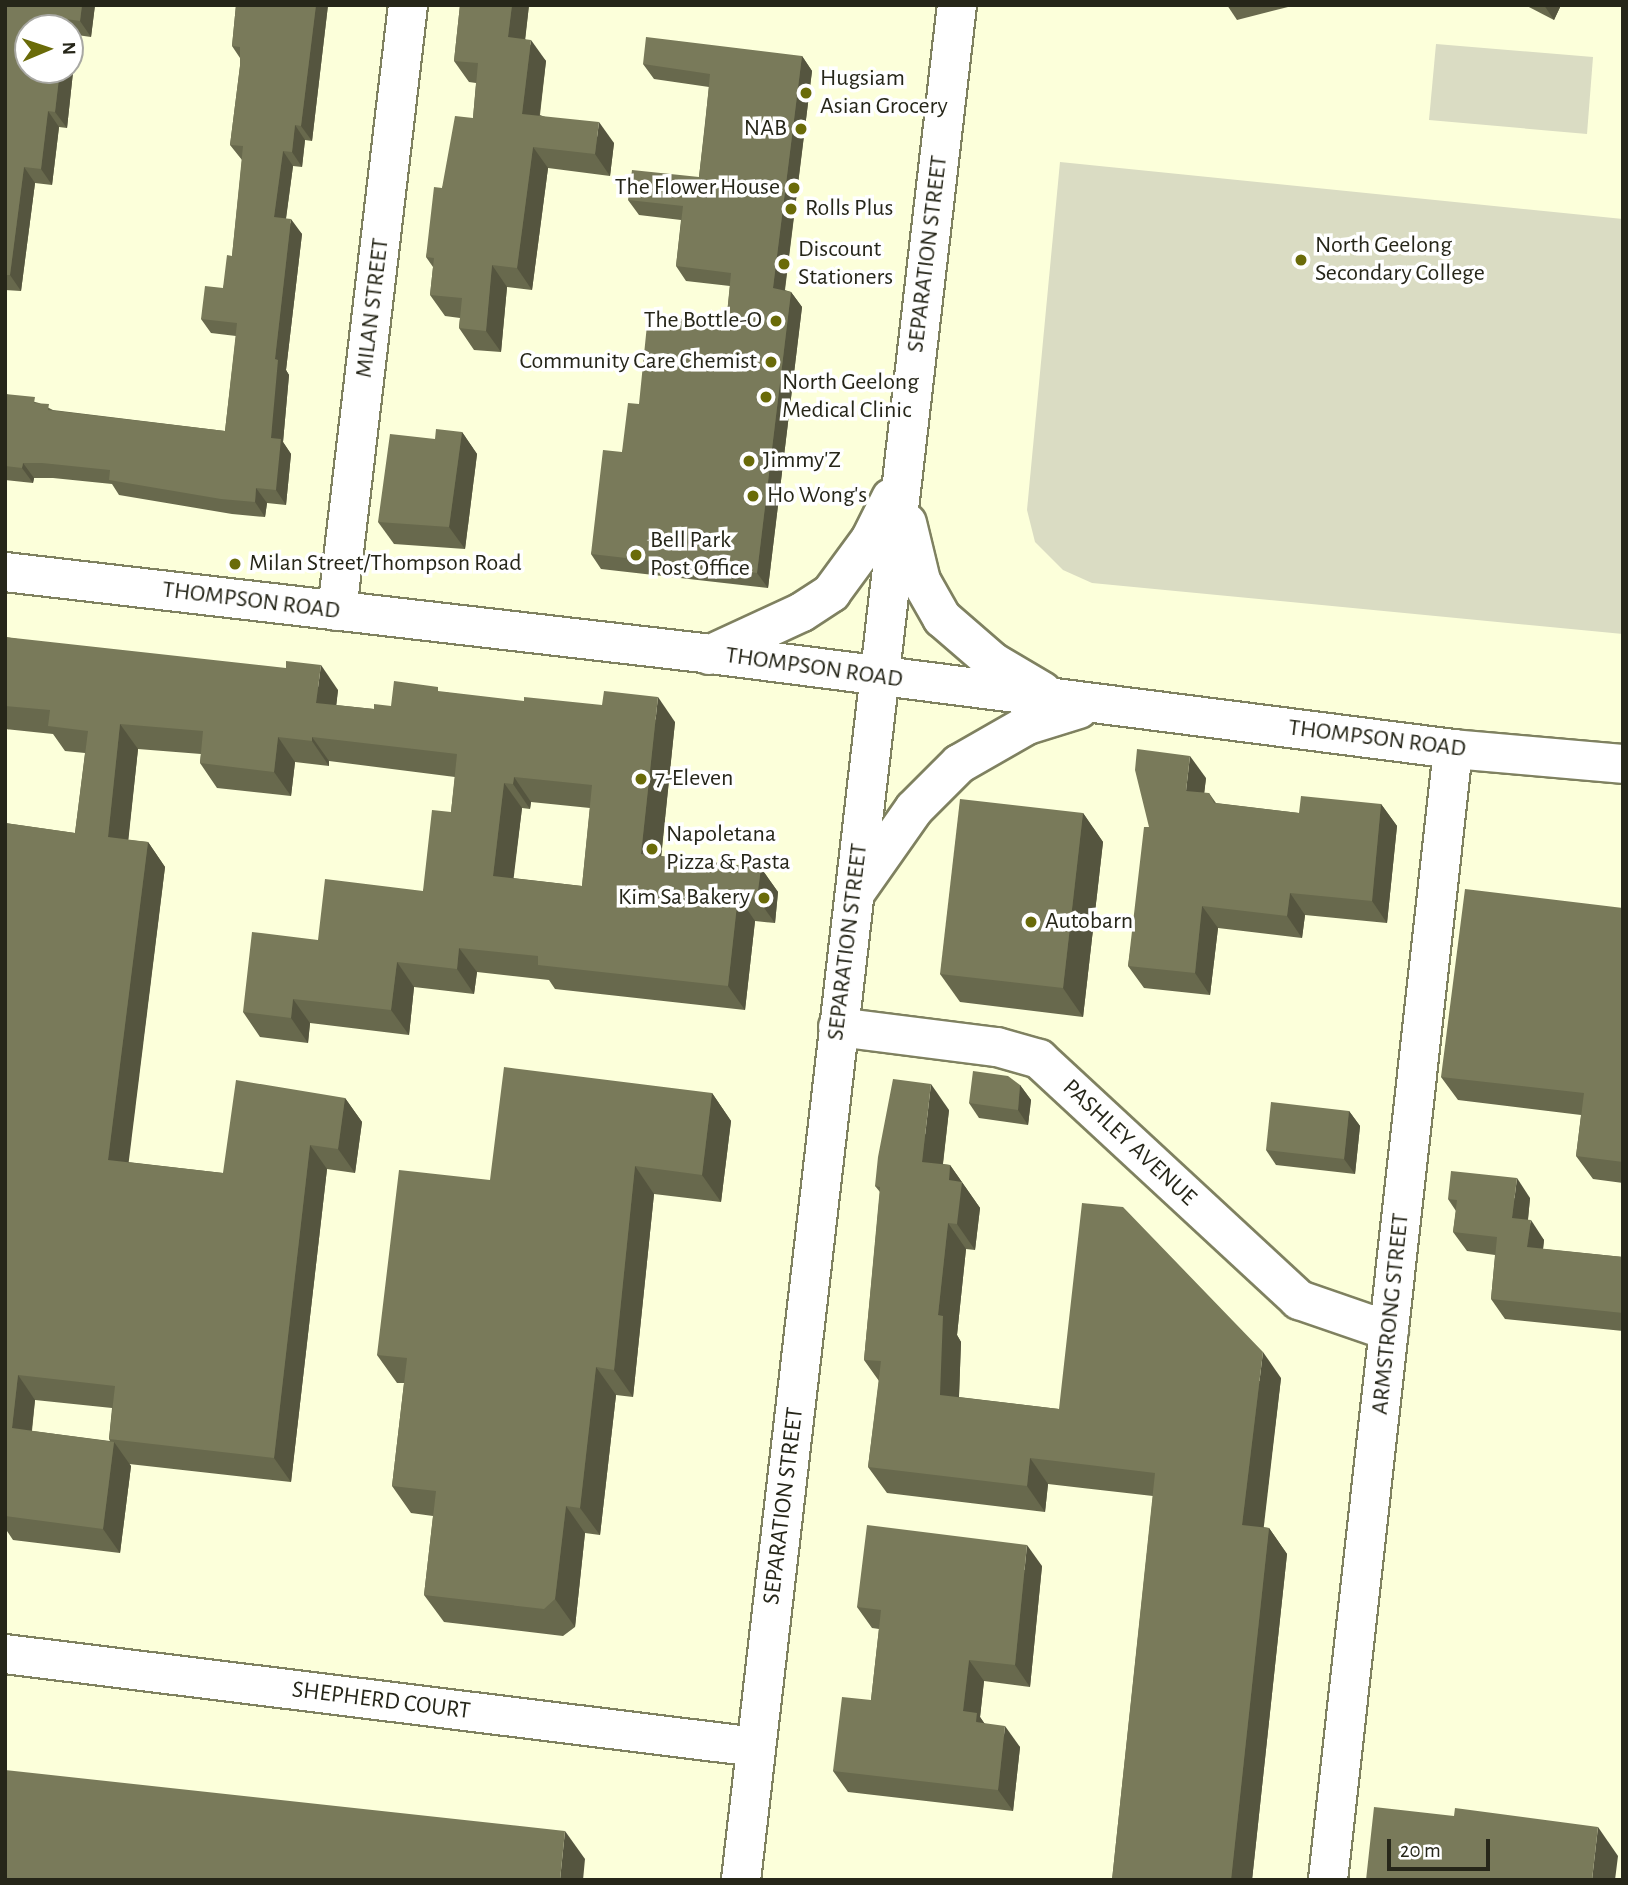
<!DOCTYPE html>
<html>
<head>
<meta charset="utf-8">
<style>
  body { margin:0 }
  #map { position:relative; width:1628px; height:1885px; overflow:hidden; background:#fcffda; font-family:"Alegreya Sans",sans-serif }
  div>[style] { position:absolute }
  .green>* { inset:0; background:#dadcc3 }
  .roads { filter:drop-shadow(2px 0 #7f8160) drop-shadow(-2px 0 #7f8160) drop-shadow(0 2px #7f8160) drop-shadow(0 -2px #7f8160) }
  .street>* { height:38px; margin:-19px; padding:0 19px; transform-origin:19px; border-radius:19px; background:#fff }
  .secondary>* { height:38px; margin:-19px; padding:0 19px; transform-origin:19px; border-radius:19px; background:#fff }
  .wall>* { inset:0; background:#68694d }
  .shaded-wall>* { inset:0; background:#55553f }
  .building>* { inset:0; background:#797a5a }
  .dots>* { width:19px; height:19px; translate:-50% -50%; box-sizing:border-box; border:4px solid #fff; border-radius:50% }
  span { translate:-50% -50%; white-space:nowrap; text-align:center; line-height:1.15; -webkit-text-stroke:7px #fff; paint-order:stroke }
  .poi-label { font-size:24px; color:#262619 }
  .left { translate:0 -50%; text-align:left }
  .right { translate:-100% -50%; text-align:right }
  .street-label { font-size:24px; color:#262619 }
  .frame { position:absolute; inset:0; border:7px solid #262619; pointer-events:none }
  .north { position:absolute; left:14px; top:14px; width:70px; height:70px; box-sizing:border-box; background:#fff; border:2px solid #a8a8a3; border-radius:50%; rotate:88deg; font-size:19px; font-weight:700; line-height:28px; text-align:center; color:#262619 }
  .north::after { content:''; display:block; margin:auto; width:24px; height:32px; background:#6a6b09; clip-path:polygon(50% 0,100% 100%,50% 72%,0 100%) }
  .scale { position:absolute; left:1387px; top:1839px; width:103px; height:32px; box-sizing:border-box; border:4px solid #262619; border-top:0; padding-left:9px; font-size:21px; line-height:24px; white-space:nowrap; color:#262619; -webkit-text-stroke:5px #fff; paint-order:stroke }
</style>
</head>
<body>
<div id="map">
  <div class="green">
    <div style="clip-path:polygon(1436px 44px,1593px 57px,1587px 134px,1429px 120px)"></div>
    <div style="clip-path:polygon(1060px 162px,1623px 219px,1623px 634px,1092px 583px,1063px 570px,1035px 542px,1027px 510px)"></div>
  </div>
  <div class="roads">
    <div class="street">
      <div style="left:337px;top:611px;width:610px;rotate:-83.32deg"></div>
      <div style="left:838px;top:1027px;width:160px;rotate:7.2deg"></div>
      <div style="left:997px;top:1047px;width:44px;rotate:15.9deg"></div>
      <div style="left:1039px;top:1059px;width:355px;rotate:42.8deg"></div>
      <div style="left:1299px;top:1300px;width:95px;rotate:19deg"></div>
      <div style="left:5px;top:1654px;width:757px;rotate:7.06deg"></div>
      <div style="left:1328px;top:1880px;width:1138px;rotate:-83.69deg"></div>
    </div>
    <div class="secondary">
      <div style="left:907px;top:523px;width:60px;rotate:76.4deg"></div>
      <div style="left:921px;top:581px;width:43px;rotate:60.4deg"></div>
      <div style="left:942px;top:618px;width:67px;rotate:40.8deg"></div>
      <div style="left:993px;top:662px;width:57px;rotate:30.6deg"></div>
      <div style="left:5px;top:572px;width:703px;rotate:6.62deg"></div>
      <div style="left:703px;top:653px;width:756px;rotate:7.29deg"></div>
      <div style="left:1453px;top:749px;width:171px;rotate:5deg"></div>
      <div style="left:709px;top:655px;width:102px;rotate:-24.8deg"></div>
      <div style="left:802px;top:612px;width:35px;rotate:-33deg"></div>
      <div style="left:831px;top:593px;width:66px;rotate:-53.7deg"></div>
      <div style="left:870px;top:540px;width:47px;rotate:-63.4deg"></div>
      <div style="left:855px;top:893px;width:103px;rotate:-54.9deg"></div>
      <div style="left:914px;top:809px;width:64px;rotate:-45deg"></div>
      <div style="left:959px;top:764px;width:78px;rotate:-29.8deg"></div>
      <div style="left:1027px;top:725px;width:54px;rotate:-17.1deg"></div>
      <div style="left:741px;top:1880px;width:1887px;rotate:-83.43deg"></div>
    </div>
  </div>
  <div class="wall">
    <div style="clip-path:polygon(5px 5px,95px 5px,91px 37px,77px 35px,67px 128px,59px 127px,52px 185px,35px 183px,21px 291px,5px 290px)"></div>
    <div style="clip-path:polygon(236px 5px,328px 5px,312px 141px,305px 140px,302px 167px,293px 166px,286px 219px,302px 234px,286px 370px,289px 375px,283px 442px,291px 454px,286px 505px,267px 503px,265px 517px,232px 514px,119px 495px,112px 484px,53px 478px,34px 478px,33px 483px,5px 480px,5px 394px,39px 403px,53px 410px,225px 431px,236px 336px,211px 333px,201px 319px,223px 288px,232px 256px,242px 160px,230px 145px,240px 66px,240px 58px,232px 46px)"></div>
    <div style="clip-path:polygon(460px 5px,529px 5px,525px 39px,546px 61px,540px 115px,614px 143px,610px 176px,548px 168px,532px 290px,507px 287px,501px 352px,474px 350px,459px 328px,460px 318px,445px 316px,430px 295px,433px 267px,426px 257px,442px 188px,473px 118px,476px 83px,469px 82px,454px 61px)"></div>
    <div style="clip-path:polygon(1227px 5px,1296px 5px,1237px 20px)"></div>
    <div style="clip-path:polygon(1525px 5px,1561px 5px,1554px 20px)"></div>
    <div style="clip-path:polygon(802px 56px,812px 71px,785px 290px,791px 292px,802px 307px,768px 588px,601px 569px,591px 554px,622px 452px,639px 404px,726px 324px,730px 286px,686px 281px,676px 266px,681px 220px,639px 215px,628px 200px,699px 177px,709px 87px,654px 79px,643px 64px)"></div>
    <div style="clip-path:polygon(462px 432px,477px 454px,465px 549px,394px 544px,378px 522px,435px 439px)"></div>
    <div style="clip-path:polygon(evenodd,5px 637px,338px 690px,336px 705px,374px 709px,391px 706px,442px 692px,675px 722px,661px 856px,761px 868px,778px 892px,775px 923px,755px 921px,745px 1010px,555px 989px,549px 980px,477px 972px,474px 994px,414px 987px,409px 1035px,310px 1023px,308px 1043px,260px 1037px,243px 1012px,318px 940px,423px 891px,451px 812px,455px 777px,329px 761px,329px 766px,295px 762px,291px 796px,217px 788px,200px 763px,201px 754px,138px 749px,128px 840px,148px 842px,165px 867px,128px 1162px,223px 1173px,345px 1098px,362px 1122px,355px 1173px,327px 1169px,291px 1482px,129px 1464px,131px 1466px,120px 1553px,13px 1540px,5px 1528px,5px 823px,75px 833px,85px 753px,65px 751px,53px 734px,5px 729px,5px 637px,531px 802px,590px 808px,582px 886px,513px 878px,522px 808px,530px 809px,531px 802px,5px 637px,35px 1400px,112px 1408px,109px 1439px,110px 1441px,32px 1431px,35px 1400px)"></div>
    <div style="clip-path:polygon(1206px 778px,1204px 793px,1209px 793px,1216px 803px,1299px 813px,1381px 804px,1397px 826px,1387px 923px,1305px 915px,1302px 938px,1218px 928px,1210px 995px,1144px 988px,1128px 966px,1149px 827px)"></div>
    <div style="clip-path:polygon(1083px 813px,1103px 842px,1083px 1017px,960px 1002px,940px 974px)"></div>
    <div style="clip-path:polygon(1623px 908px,1623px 1183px,1593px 1179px,1576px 1156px,1581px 1115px,1458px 1100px,1441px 1077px)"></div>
    <div style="clip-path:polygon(1020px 1085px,1031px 1100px,1028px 1125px,979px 1118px,969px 1103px)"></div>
    <div style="clip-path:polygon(712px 1093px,731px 1121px,721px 1202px,654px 1194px,633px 1397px,616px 1395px,600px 1535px,585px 1533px,575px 1627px,563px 1636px,444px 1622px,424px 1595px,433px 1516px,411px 1513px,392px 1486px,404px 1383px,397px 1383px,377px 1355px,490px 1180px)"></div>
    <div style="clip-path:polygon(949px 1110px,943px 1164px,950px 1165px,980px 1208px,975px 1250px,966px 1249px,957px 1335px,961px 1342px,959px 1397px,1059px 1409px,1281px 1378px,1263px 1527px,1269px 1528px,1287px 1554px,1252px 1880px,1112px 1880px,1153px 1496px,1048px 1484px,1045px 1512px,887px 1493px,868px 1467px,879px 1381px,864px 1360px,880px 1192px,875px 1186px)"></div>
    <div style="clip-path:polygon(1349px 1111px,1360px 1126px,1355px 1174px,1276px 1165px,1266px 1150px)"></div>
    <div style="clip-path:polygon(1530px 1198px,1528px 1220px,1544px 1240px,1543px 1249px,1623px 1257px,1623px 1331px,1505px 1319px,1491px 1299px,1495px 1255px,1467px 1251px,1453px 1232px,1456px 1211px,1448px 1199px)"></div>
    <div style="clip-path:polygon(1042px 1566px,1030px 1687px,984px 1681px,980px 1717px,984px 1723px,1020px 1747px,1013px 1811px,848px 1792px,833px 1771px,871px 1700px,879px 1629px,872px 1628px,857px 1607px)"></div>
  </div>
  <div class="shaded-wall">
    <div style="clip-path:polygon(82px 5px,95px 5px,91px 37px,80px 21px)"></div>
    <div style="clip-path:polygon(316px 5px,328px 5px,312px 141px,301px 126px)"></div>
    <div style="clip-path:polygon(512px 5px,529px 5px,523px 59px,508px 37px)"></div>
    <div style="clip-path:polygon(1544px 5px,1561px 5px,1554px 20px)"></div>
    <div style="clip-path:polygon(66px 19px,77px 35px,67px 128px,55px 112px,60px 70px,70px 70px,70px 28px,65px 28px)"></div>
    <div style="clip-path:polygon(531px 40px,546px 61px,537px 135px,522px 114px)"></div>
    <div style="clip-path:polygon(802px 56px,812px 71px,783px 303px,773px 288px)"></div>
    <div style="clip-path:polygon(48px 111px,59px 127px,52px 185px,41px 169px)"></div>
    <div style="clip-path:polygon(599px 122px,614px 143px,610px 176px,595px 154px)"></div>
    <div style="clip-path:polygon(295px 125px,305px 140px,302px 167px,292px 152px)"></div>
    <div style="clip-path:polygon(533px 147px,548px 168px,532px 290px,517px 268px)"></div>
    <div style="clip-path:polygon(283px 151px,293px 166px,284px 232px,274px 217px)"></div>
    <div style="clip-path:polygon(24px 167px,35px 183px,21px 291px,10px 275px)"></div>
    <div style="clip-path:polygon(291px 219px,302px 234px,286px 370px,289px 375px,283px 442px,291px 454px,286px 505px,276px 490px,271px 438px,275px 359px)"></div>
    <div style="clip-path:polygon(492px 265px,507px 287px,501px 352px,486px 331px)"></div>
    <div style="clip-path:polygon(791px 292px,802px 307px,768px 588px,757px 573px)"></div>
    <div style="clip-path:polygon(462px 432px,477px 454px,465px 549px,449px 527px)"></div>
    <div style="clip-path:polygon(23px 463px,34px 478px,33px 483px,22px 468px)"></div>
    <div style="clip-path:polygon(256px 488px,267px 503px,265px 517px,255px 502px)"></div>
    <div style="clip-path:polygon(321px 665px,338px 690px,334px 727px,316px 703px)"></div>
    <div style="clip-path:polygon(658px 697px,675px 722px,659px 878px,641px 854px)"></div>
    <div style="clip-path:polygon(120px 724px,138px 749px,126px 862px,108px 837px)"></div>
    <div style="clip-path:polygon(278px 737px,295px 762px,291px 796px,274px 772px)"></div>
    <div style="clip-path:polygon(312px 737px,329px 761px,329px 766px,312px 741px)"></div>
    <div style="clip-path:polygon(1190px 756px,1206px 778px,1202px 813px,1186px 791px)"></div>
    <div style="clip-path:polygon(514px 777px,531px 802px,530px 809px,513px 784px)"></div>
    <div style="clip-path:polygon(504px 783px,522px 808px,511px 900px,493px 876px)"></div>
    <div style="clip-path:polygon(1381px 804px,1397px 826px,1387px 923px,1372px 901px)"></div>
    <div style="clip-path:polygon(1083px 813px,1103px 842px,1083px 1017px,1063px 988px)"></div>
    <div style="clip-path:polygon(148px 842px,165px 867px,126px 1184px,108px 1160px)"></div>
    <div style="clip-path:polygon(761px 868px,778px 892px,775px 923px,757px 898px)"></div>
    <div style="clip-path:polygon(1290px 893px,1305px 915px,1302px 938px,1287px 916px)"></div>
    <div style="clip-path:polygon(738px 896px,755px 921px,745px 1010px,728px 986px)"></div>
    <div style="clip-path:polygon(1202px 906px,1218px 928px,1210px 995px,1195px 973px)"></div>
    <div style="clip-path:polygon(459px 948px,477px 972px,474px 994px,457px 969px)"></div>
    <div style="clip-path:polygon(397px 962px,414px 987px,409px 1035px,391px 1010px)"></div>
    <div style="clip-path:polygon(293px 999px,310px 1023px,308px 1043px,291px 1018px)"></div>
    <div style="clip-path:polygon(931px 1084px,949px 1110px,940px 1188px,922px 1162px)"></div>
    <div style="clip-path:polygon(1020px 1085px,1031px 1100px,1028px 1125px,1018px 1110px)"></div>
    <div style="clip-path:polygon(712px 1093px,731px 1121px,721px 1202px,702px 1175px)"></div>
    <div style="clip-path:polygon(345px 1098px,362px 1122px,355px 1173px,338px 1149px)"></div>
    <div style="clip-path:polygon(1349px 1111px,1360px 1126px,1355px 1174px,1344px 1159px)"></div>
    <div style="clip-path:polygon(310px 1145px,327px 1169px,291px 1482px,274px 1458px)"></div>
    <div style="clip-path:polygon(950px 1165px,980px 1208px,975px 1250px,957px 1224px,949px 1180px)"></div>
    <div style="clip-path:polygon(635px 1166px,654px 1194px,633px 1397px,614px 1370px)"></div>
    <div style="clip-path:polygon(1517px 1178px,1530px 1198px,1526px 1238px,1512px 1218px)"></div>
    <div style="clip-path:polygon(1531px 1220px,1544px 1240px,1541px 1267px,1527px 1247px)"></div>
    <div style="clip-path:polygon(948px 1223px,966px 1249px,957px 1335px,961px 1342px,958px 1421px,940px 1395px,938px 1315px)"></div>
    <div style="clip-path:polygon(1263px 1352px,1281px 1378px,1261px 1551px,1242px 1525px)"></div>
    <div style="clip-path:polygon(596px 1367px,616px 1395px,600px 1535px,580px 1508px)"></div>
    <div style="clip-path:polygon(18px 1375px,35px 1400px,29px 1453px,12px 1428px)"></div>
    <div style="clip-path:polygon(114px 1442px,131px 1466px,120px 1553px,103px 1529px)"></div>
    <div style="clip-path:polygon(1030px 1458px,1048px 1484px,1045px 1512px,1027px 1486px)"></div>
    <div style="clip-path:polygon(566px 1506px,585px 1533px,575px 1627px,555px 1599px)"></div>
    <div style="clip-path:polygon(1269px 1528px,1287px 1554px,1252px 1880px,1231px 1880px)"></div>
    <div style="clip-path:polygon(1027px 1545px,1042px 1566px,1030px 1687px,1015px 1665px)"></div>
    <div style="clip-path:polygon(969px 1660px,984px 1681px,980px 1717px,992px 1734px,963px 1711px)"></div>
    <div style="clip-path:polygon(1005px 1726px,1020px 1747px,1013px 1811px,998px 1790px)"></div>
    <div style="clip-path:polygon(1598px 1827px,1618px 1856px,1615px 1880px,1592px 1880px)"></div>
    <div style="clip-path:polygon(565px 1831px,585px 1859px,583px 1880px,560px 1880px)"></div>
  </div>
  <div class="building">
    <div style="clip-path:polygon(5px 5px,82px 5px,80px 21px,66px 19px,65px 28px,28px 28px,28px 70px,60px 70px,55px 112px,48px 111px,41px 169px,24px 167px,10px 275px,5px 275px)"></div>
    <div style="clip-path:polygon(236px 5px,316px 5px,301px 126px,295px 125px,292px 152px,283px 151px,274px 217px,291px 219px,275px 359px,278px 360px,271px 438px,281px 439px,276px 490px,256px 488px,255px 502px,221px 499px,109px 480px,110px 470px,42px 463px,23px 463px,22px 468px,5px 466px,5px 394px,35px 397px,34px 403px,49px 404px,48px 410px,225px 431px,237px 323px,201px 319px,205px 286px,223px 288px,227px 255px,232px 256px,243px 146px,230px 145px,240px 66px,240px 47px,232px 46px)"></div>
    <div style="clip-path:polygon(460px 5px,512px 5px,508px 37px,531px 40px,522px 114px,599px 122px,595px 154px,533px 147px,517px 268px,492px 265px,486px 331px,459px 328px,462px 298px,430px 295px,434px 258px,426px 257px,434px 187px,442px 188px,455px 116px,473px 118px,478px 63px,454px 61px)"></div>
    <div style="clip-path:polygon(646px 37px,802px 56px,773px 288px,791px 292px,757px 573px,591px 554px,603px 450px,622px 452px,628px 403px,639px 404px,648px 315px,726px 324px,731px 273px,676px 266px,683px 206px,628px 200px,632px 170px,699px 177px,705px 126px,710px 74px,643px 64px)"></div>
    <div style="clip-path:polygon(436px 429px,462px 432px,449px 527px,378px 522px,390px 434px,435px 439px)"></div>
    <div style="clip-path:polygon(evenodd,5px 637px,286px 668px,286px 661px,321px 665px,316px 703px,374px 709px,374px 704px,391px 706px,394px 681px,438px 687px,438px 691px,524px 701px,524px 697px,602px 705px,604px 691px,658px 697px,641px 854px,761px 868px,757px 898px,738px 896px,728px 986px,538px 965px,538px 956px,459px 948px,457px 969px,397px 962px,391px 1010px,293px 999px,291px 1018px,243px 1012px,252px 932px,318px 940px,325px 879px,423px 891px,432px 810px,451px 812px,457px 754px,312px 737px,312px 741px,278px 737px,274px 772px,200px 763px,203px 731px,120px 724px,108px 837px,148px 842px,108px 1160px,223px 1173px,236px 1080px,345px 1098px,338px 1149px,310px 1145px,274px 1458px,109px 1439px,115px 1386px,18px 1375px,12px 1428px,114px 1442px,103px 1529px,5px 1516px,5px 823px,75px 833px,88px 731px,48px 726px,50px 710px,5px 706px,5px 637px,514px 777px,592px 785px,582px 886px,493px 876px,504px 783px,513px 784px,514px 777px)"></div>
    <div style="clip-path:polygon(1137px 749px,1190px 756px,1186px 791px,1209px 793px,1214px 803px,1299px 813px,1301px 796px,1381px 804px,1372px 901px,1290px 893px,1287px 916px,1202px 906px,1195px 973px,1128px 966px,1144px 827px,1149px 827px,1135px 770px)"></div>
    <div style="clip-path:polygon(960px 799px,1083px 813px,1063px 988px,940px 974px)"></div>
    <div style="clip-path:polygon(1465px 889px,1623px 908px,1623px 1162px,1576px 1156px,1584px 1093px,1441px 1077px)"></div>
    <div style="clip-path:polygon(504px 1067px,712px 1093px,702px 1175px,635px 1166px,614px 1370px,596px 1367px,580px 1508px,566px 1506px,555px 1599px,544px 1609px,424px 1595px,436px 1491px,392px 1486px,407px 1358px,377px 1355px,399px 1170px,490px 1180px)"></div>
    <div style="clip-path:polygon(973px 1071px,1008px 1076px,1020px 1085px,1018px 1110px,969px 1103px)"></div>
    <div style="clip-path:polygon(893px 1079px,931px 1084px,922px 1162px,950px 1165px,949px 1180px,962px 1182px,957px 1224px,948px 1223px,938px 1315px,943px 1316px,940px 1395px,1059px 1409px,1082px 1203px,1123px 1207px,1263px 1352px,1242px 1525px,1269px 1528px,1231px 1880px,1112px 1880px,1155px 1473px,1030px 1458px,1027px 1486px,868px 1467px,881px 1361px,864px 1360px,880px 1187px,875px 1186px,878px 1157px)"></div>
    <div style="clip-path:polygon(1271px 1102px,1349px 1111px,1344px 1159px,1266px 1150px)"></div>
    <div style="clip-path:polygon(1451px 1171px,1517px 1178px,1512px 1218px,1531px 1220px,1527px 1247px,1623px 1257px,1623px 1313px,1491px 1299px,1497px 1237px,1453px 1232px,1457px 1200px,1448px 1199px)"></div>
    <div style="clip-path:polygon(867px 1525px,1027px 1545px,1015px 1665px,969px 1660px,963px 1711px,977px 1713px,976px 1722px,1005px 1726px,998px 1790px,833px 1771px,842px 1697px,871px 1700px,881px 1610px,857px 1607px)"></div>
    <div style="clip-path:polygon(5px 1770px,565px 1831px,560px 1880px,5px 1880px)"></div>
    <div style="clip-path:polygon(1374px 1807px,1454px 1816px,1455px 1808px,1598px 1827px,1592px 1880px,1366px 1880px)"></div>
  </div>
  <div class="dots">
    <div style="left:806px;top:93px;background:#6a6b09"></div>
    <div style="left:801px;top:129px;background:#6a6b09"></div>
    <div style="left:794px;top:188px;background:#6a6b09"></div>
    <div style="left:791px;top:209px;background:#6a6b09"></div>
    <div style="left:1301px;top:260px;background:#6a6b09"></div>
    <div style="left:784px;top:264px;background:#6a6b09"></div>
    <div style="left:776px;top:321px;background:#6a6b09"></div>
    <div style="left:771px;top:362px;background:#6a6b09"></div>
    <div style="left:766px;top:397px;background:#6a6b09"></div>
    <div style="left:749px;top:461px;background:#6a6b09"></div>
    <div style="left:753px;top:496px;background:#6a6b09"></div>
    <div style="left:636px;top:555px;background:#6a6b09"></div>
    <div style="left:235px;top:564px;background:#6a6b09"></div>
    <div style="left:641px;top:779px;background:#6a6b09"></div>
    <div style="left:652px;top:849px;background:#6a6b09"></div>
    <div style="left:764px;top:898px;background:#6a6b09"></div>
    <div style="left:1031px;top:922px;background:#6a6b09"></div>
  </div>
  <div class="poi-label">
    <span class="left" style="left:820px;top:93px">Hugsiam<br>Asian Grocery</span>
    <span class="right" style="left:787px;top:129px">NAB</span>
    <span class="right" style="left:780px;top:188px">The Flower House</span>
    <span class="left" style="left:805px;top:209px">Rolls Plus</span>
    <span class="left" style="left:1315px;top:260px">North Geelong<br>Secondary College</span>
    <span class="left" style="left:798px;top:264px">Discount<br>Stationers</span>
    <span class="right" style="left:762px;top:321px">The Bottle-O</span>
    <span class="right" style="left:757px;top:362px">Community Care Chemist</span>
    <span class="left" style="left:782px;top:397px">North Geelong<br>Medical Clinic</span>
    <span class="left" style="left:763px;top:461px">Jimmy'Z</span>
    <span class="left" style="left:767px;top:496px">Ho Wong's</span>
    <span class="left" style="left:650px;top:555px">Bell Park<br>Post Office</span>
    <span class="left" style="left:249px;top:564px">Milan Street/Thompson Road</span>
    <span class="left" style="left:655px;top:779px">7-Eleven</span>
    <span class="left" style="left:666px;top:849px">Napoletana<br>Pizza &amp; Pasta</span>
    <span class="right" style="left:750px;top:898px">Kim Sa Bakery</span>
    <span class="left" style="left:1045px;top:922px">Autobarn</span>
  </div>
  <div class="street-label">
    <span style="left:928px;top:254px;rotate:-83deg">SEPARATION STREET</span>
    <span style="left:373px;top:308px;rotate:-83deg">MILAN STREET</span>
    <span style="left:251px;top:601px;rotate:7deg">THOMPSON ROAD</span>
    <span style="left:814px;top:668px;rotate:8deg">THOMPSON ROAD</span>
    <span style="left:1377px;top:739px;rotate:7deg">THOMPSON ROAD</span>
    <span style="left:848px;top:942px;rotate:-83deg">SEPARATION STREET</span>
    <span style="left:1129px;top:1143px;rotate:43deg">PASHLEY AVENUE</span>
    <span style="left:1391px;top:1314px;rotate:-84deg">ARMSTRONG STREET</span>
    <span style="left:784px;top:1506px;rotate:-83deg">SEPARATION STREET</span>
    <span style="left:381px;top:1701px;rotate:7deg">SHEPHERD COURT</span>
  </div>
  <div class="frame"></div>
  <div class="north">N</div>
  <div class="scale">20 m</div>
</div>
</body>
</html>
